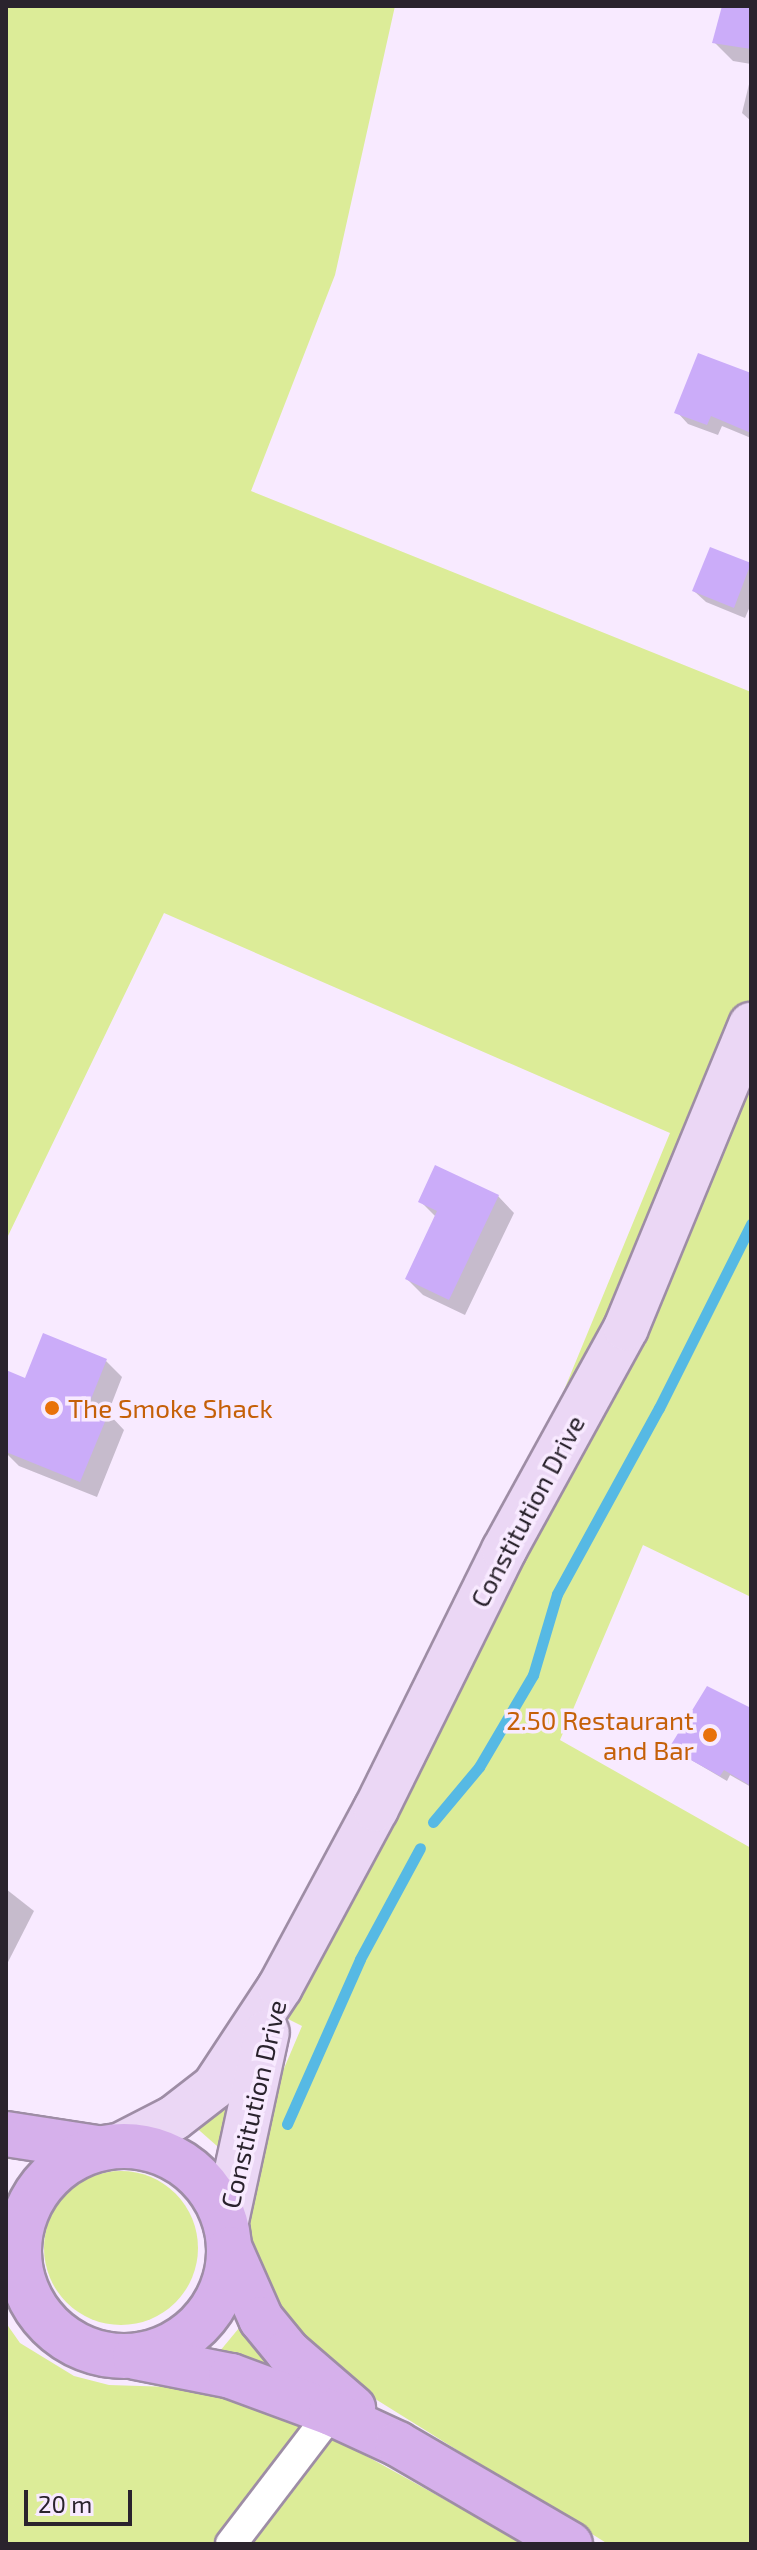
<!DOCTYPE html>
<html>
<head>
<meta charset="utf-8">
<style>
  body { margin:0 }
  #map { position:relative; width:757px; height:2550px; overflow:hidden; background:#f8eaff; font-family:"Exo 2",sans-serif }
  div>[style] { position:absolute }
  .green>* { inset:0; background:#dcec98 }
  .round { border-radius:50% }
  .shadow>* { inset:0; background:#0003 }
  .stream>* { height:11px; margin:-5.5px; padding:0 5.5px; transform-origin:5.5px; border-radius:5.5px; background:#56b9e4 }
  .building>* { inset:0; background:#cbacf9 }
  .roads { filter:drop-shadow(2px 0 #9e8da5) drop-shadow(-2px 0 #9e8da5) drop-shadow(0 2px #9e8da5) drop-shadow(0 -2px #9e8da5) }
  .minor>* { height:30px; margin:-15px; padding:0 15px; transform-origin:15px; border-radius:15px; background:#fff }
  .secondary>* { height:44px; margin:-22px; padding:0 22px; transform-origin:22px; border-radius:22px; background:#ebd7f5 }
  .primary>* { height:44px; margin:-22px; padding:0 22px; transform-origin:22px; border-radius:22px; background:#d6b0eb }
  .primary>.ring { margin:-22px; padding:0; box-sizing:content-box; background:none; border:44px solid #d6b0eb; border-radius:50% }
  .dots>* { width:22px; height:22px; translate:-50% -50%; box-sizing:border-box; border:4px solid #f8eaff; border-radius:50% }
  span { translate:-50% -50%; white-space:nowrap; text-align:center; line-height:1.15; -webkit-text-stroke:7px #f8eaff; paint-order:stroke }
  .food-label { font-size:26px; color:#c56008 }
  .left { translate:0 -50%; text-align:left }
  .right { translate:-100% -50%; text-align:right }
  .street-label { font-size:26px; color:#2a232d }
  .frame { position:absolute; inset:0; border:8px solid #2a232d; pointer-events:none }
  .scale { position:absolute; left:24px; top:2490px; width:108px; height:36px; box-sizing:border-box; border:4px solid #2a232d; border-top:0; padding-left:10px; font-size:24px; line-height:28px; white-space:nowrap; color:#2a232d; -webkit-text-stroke:6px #f8eaff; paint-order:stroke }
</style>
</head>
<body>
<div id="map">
  <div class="green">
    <div style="clip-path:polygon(6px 6px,395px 6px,335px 275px,251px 491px,751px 692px,751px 1597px,643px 1545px,560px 1740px,751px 1848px,751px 2544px,608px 2544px,324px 2367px,288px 2332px,257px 2266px,249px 2225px,251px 2186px,277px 2085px,302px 2026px,256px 2003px,508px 1526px,670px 1133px,164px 913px,6px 1240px)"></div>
    <div style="clip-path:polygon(251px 2070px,225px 2153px,192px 2124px)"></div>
    <div class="round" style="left:44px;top:2171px;width:154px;height:154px"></div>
    <div style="clip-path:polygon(244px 2322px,302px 2385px,215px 2357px)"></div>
    <div style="clip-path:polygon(6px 2323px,20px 2343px,74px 2376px,109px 2385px,203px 2388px,305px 2422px,525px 2544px,6px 2544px)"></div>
  </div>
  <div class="shadow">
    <div style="clip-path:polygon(724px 6px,751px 6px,751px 64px,733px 61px,714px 42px)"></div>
    <div style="clip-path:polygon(751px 76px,751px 121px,742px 113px)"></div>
    <div style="clip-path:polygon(751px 376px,751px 438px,722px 426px,718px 435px,688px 424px,677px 412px)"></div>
    <div style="clip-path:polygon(711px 550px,751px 565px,751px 604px,745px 618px,706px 602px,694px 591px)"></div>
    <div style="clip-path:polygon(498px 1196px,514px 1213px,465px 1315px,423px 1295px,407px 1279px,436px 1217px,420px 1201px)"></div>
    <div style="clip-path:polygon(106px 1361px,122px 1377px,108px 1413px,124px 1430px,97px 1497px,19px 1466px,6px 1453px,6px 1390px)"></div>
    <div style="clip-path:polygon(751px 1711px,751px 1787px,730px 1775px,727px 1781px,671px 1748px)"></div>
    <div style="clip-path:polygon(6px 1889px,34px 1911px,6px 1966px)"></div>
  </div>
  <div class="stream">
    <div style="left:433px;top:1822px;width:72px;rotate:-50.1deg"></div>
    <div style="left:479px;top:1767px;width:107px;rotate:-59.6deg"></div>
    <div style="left:533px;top:1675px;width:84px;rotate:-73.5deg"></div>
    <div style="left:557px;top:1594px;width:212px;rotate:-61.3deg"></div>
    <div style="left:659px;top:1408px;width:206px;rotate:-63.4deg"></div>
    <div style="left:287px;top:2124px;width:180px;rotate:-66.1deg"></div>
    <div style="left:360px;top:1959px;width:126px;rotate:-61.6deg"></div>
  </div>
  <div class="building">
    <div style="clip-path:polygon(722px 6px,751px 6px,751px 49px,712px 43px)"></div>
    <div style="clip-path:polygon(698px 353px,751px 373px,751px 433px,711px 416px,707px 425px,674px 413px)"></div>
    <div style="clip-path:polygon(710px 547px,751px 563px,734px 608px,692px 591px)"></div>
    <div style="clip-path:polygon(435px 1165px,499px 1195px,449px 1300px,405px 1279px,437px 1211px,418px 1202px)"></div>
    <div style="clip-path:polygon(43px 1333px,107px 1359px,89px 1404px,109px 1412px,80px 1482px,6px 1452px,6px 1370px,25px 1378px)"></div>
    <div style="clip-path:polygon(707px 1686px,751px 1708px,751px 1786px,724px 1770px,720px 1776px,669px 1748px)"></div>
  </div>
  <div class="roads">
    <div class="minor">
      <div style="left:231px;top:2544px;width:165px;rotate:-52.6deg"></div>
    </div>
    <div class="secondary">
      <div style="left:121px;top:2145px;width:59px;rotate:-27deg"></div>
      <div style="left:174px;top:2118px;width:51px;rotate:-37.8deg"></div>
      <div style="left:214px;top:2087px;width:120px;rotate:-56.6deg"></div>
      <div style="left:280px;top:1987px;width:202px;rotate:-61.7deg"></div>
      <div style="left:376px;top:1809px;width:289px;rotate:-63.7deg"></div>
      <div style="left:504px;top:1550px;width:253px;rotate:-61.2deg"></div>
      <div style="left:626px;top:1328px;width:328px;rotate:-67.6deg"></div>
      <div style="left:226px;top:2221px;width:193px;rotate:-77.8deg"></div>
    </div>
    <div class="primary">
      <div style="left:6px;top:2134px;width:92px;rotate:8.7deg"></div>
      <div class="ring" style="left:19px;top:2146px;width:166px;height:166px"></div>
      <div style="left:230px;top:2249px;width:77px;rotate:66.1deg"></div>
      <div style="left:261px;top:2319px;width:43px;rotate:50.7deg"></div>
      <div style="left:288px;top:2352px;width:86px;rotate:40.7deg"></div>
      <div style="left:135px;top:2357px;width:98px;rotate:11.2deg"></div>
      <div style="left:231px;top:2376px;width:107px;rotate:20.3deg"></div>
      <div style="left:331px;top:2413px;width:74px;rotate:24.8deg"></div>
      <div style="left:398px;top:2444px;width:199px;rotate:30.2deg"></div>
    </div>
  </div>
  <div class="dots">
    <div style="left:52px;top:1408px;background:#e8710a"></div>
    <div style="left:710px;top:1735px;background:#e8710a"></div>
  </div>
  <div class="food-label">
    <span class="left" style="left:68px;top:1408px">The Smoke Shack</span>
    <span class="right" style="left:694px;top:1735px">2.50 Restaurant<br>and Bar</span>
  </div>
  <div class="street-label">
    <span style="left:527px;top:1511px;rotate:-62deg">Constitution Drive</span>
    <span style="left:253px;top:2104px;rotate:-77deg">Constitution Drive</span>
  </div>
  <div class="frame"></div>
  <div class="scale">20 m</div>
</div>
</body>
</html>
